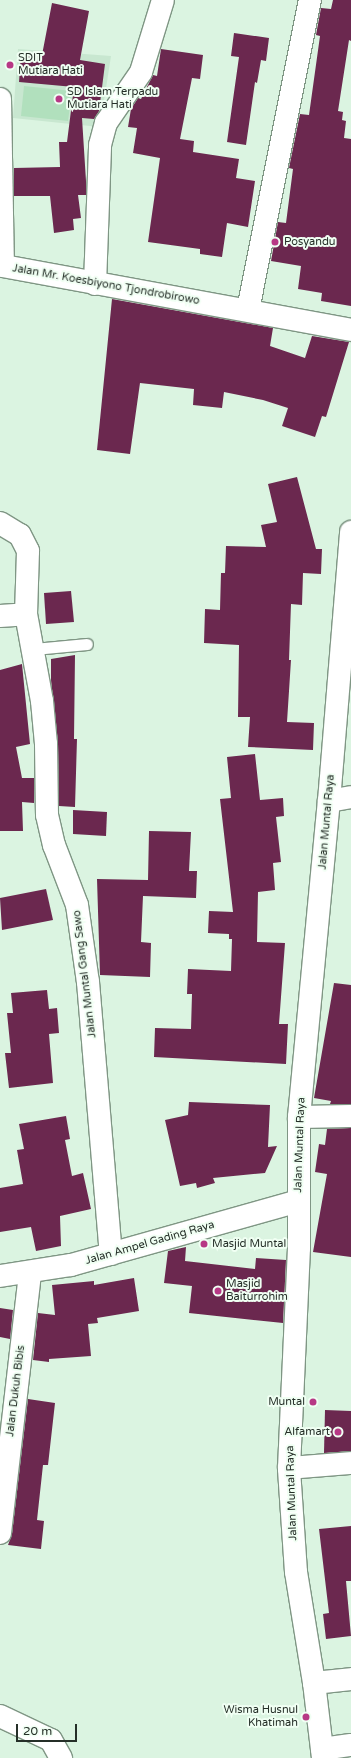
<!DOCTYPE html>
<html>
<head>
<meta charset="utf-8">
<style>
  body { margin:0 }
  #map { position:relative; width:351px; height:1758px; overflow:hidden; background:#dbf4e1; font-family:"Varela Round",sans-serif }
  div>[style] { position:absolute }
  .built>* { inset:0; background:#c8e7d0 }
  .green>* { inset:0; background:#b1e0bd }
  .building>* { inset:0; background:#6b284f }
  .roads { filter:drop-shadow(1px 0 #7f9684) drop-shadow(-1px 0 #7f9684) drop-shadow(0 1px #7f9684) drop-shadow(0 -1px #7f9684) }
  .service>* { height:11px; margin:-5.5px; padding:0 5.5px; transform-origin:5.5px; border-radius:5.5px; background:#fff }
  .minor>* { height:22px; margin:-11px; padding:0 11px; transform-origin:11px; border-radius:11px; background:#fff }
  .secondary>* { height:22px; margin:-11px; padding:0 11px; transform-origin:11px; border-radius:11px; background:#fff }
  .dots>* { width:11px; height:11px; translate:-50% -50%; box-sizing:border-box; border:2px solid #f0fff3; border-radius:50% }
  span { translate:-50% -50%; white-space:nowrap; text-align:center; line-height:1.15; -webkit-text-stroke:4px #f0fff3; paint-order:stroke }
  .poi-label { font-size:11px; color:#252f28 }
  .left { translate:0 -50%; text-align:left }
  .right { translate:-100% -50%; text-align:right }
  .street-label { font-size:11px; color:#252f28 }
  .scale { position:absolute; left:16px; top:1724px; width:61px; height:18px; box-sizing:border-box; border:2px solid #252f28; border-top:0; padding-left:5px; font-size:12px; line-height:14px; white-space:nowrap; color:#252f28; -webkit-text-stroke:3px #f0fff3; paint-order:stroke }
</style>
</head>
<body>
<div id="map">
  <div class="built">
    <div style="clip-path:polygon(18px 49px,111px 56px,100px 127px,13px 118px)"></div>
  </div>
  <div class="green">
    <div style="clip-path:polygon(24px 86px,72px 91px,68px 121px,21px 116px)"></div>
  </div>
  <div class="building">
    <div style="clip-path:polygon(333px 0,351px 0,351px 41px,349px 40px,338px 111px,343px 112px,342px 120px,346px 121px,344px 138px,351px 139px,351px 306px,321px 301px,322px 293px,298px 289px,301px 266px,271px 261px,278px 222px,286px 223px,293px 169px,289px 168px,300px 114px,309px 115px,320px 36px,316px 35px,321px 8px,331px 9px)"></div>
    <div style="clip-path:polygon(52px 3px,89px 11px,80px 60px,105px 64px,99px 111px,94px 119px,82px 118px,86px 181px,86px 195px,78px 195px,81px 218px,73px 219px,74px 230px,54px 233px,50px 196px,14px 196px,14px 168px,60px 167px,59px 142px,67px 142px,74px 87px,19px 82px,21px 53px,42px 55px)"></div>
    <div style="clip-path:polygon(234px 33px,269px 38px,266px 61px,261px 60px,257px 83px,255px 82px,246px 145px,227px 142px,239px 57px,231px 56px)"></div>
    <div style="clip-path:polygon(161px 49px,203px 55px,200px 79px,192px 78px,180px 139px,194px 141px,193px 152px,239px 159px,236px 178px,255px 181px,248px 227px,227px 223px,222px 257px,200px 254px,200px 249px,148px 242px,160px 158px,133px 153px,137px 128px,128px 127px,131px 109px,138px 98px,141px 99px,153px 75px,157px 76px)"></div>
    <div style="clip-path:polygon(112px 299px,273px 328px,270px 346px,305px 358px,312px 336px,349px 342px,326px 417px,322px 416px,315px 437px,282px 426px,288px 408px,263px 400px,224px 392px,222px 408px,193px 405px,194px 389px,140px 383px,130px 454px,97px 450px)"></div>
    <div style="clip-path:polygon(297px 477px,316px 549px,322px 549px,321px 574px,303px 573px,302px 605px,291px 604px,289px 660px,291px 660px,287px 722px,314px 723px,313px 750px,248px 747px,250px 717px,238px 717px,239px 645px,204px 643px,205px 609px,220px 610px,221px 573px,225px 573px,226px 546px,266px 547px,261px 525px,277px 522px,268px 484px)"></div>
    <div style="clip-path:polygon(71px 591px,74px 622px,46px 624px,44px 593px)"></div>
    <div style="clip-path:polygon(75px 655px,74px 739px,77px 739px,75px 807px,59px 806px,58px 743px,51px 680px,51px 659px)"></div>
    <div style="clip-path:polygon(22px 664px,30px 744px,16px 747px,22px 778px,34px 778px,34px 803px,22px 802px,23px 831px,0 831px,0 670px)"></div>
    <div style="clip-path:polygon(255px 754px,260px 800px,283px 798px,284px 816px,276px 817px,281px 862px,273px 863px,275px 890px,258px 892px,257px 942px,285px 943px,279px 1024px,288px 1024px,286px 1064px,154px 1057px,155px 1028px,191px 1029px,192px 994px,187px 994px,188px 969px,231px 971px,232px 939px,229px 939px,229px 934px,208px 933px,209px 911px,233px 912px,220px 799px,231px 798px,227px 757px)"></div>
    <div style="clip-path:polygon(73px 810px,107px 812px,106px 836px,73px 834px)"></div>
    <div style="clip-path:polygon(149px 831px,191px 832px,189px 871px,197px 871px,196px 898px,143px 896px,141px 942px,151px 943px,150px 977px,100px 975px,97px 879px,148px 880px)"></div>
    <div style="clip-path:polygon(46px 889px,53px 920px,2px 930px,0 898px)"></div>
    <div style="clip-path:polygon(334px 983px,351px 985px,351px 1104px,330px 1104px,331px 1101px,314px 1098px)"></div>
    <div style="clip-path:polygon(47px 990px,49px 1009px,57px 1008px,59px 1033px,49px 1034px,53px 1083px,9px 1088px,5px 1053px,11px 1053px,7px 1013px,13px 1013px,11px 993px)"></div>
    <div style="clip-path:polygon(189px 1102px,270px 1105px,268px 1147px,277px 1146px,265px 1173px,213px 1178px,215px 1183px,197px 1188px,196px 1183px,180px 1186px,165px 1120px,188px 1115px)"></div>
    <div style="clip-path:polygon(66px 1116px,70px 1139px,65px 1140px,72px 1176px,83px 1173px,91px 1209px,60px 1216px,61px 1246px,36px 1251px,31px 1227px,0 1232px,0 1188px,23px 1184px,17px 1150px,24px 1149px,19px 1124px)"></div>
    <div style="clip-path:polygon(351px 1128px,351px 1257px,313px 1252px,327px 1174px,315px 1172px,319px 1144px,325px 1145px,327px 1129px)"></div>
    <div style="clip-path:polygon(186px 1247px,185px 1261px,255px 1269px,256px 1258px,286px 1260px,283px 1323px,189px 1313px,192px 1286px,164px 1283px,168px 1251px)"></div>
    <div style="clip-path:polygon(134px 1278px,139px 1311px,97px 1318px,98px 1323px,88px 1324px,91px 1356px,49px 1359px,49px 1362px,33px 1360px,38px 1313px,55px 1315px,52px 1285px,94px 1281px,94px 1285px)"></div>
    <div style="clip-path:polygon(0 1308px,13px 1310px,10px 1339px,0 1337px)"></div>
    <div style="clip-path:polygon(28px 1399px,55px 1403px,48px 1465px,43px 1465px,37px 1520px,44px 1521px,41px 1549px,8px 1545px,12px 1534px)"></div>
    <div style="clip-path:polygon(325px 1410px,351px 1411px,351px 1451px,324px 1453px)"></div>
    <div style="clip-path:polygon(351px 1526px,351px 1581px,346px 1581px,351px 1636px,326px 1639px,323px 1614px,329px 1613px,319px 1529px)"></div>
  </div>
  <div class="roads">
    <div class="service">
      <div style="left:34px;top:649px;width:53px;rotate:-5.4deg"></div>
    </div>
    <div class="minor">
      <div style="left:95px;top:284px;width:139px;rotate:-87.9deg"></div>
      <div style="left:100px;top:145px;width:23px;rotate:-75deg"></div>
      <div style="left:106px;top:123px;width:62px;rotate:-55.5deg"></div>
      <div style="left:141px;top:72px;width:75px;rotate:-73deg"></div>
      <div style="left:248px;top:310px;width:316px;rotate:-78.7deg"></div>
      <div style="left:0;top:523px;width:23px;rotate:31deg"></div>
      <div style="left:20px;top:535px;width:18px;rotate:63deg"></div>
      <div style="left:28px;top:551px;width:63px;rotate:91.8deg"></div>
      <div style="left:26px;top:614px;width:88px;rotate:79.6deg"></div>
      <div style="left:42px;top:701px;width:43px;rotate:84.7deg"></div>
      <div style="left:46px;top:744px;width:71px;rotate:89.2deg"></div>
      <div style="left:47px;top:815px;width:31px;rotate:77deg"></div>
      <div style="left:54px;top:845px;width:64px;rotate:69deg"></div>
      <div style="left:77px;top:905px;width:78px;rotate:81.9deg"></div>
      <div style="left:88px;top:982px;width:273px;rotate:85.2deg"></div>
      <div style="left:0;top:616px;width:26px;rotate:-4deg"></div>
      <div style="left:329px;top:801px;width:22px;rotate:-10deg"></div>
      <div style="left:299px;top:1117px;width:52px;rotate:-1.1deg"></div>
      <div style="left:289px;top:1468px;width:62px;rotate:-4.6deg"></div>
      <div style="left:0;top:1533px;width:262px;rotate:-83.4deg"></div>
      <div style="left:314px;top:1683px;width:37px;rotate:-6deg"></div>
      <div style="left:0;top:1716px;width:56px;rotate:25.2deg"></div>
      <div style="left:51px;top:1740px;width:21px;rotate:61deg"></div>
      <div style="left:322px;top:1749px;width:29px;rotate:-8deg"></div>
    </div>
    <div class="secondary">
      <div style="left:0;top:99px;width:167px;rotate:89deg"></div>
      <div style="left:3px;top:266px;width:354px;rotate:10.4deg"></div>
      <div style="left:0;top:1276px;width:72px;rotate:-8.8deg"></div>
      <div style="left:71px;top:1265px;width:236px;rotate:-15.7deg"></div>
      <div style="left:323px;top:1758px;width:76px;rotate:-96.8deg"></div>
      <div style="left:314px;top:1683px;width:112px;rotate:-99.2deg"></div>
      <div style="left:296px;top:1572px;width:104px;rotate:-93.9deg"></div>
      <div style="left:289px;top:1468px;width:220px;rotate:-87.4deg"></div>
      <div style="left:299px;top:1248px;width:131px;rotate:-90deg"></div>
      <div style="left:299px;top:1117px;width:317px;rotate:-84.6deg"></div>
      <div style="left:329px;top:801px;width:270px;rotate:-85.3deg"></div>
    </div>
  </div>
  <div class="dots">
    <div style="left:10px;top:65px;background:#b73885"></div>
    <div style="left:59px;top:99px;background:#b73885"></div>
    <div style="left:275px;top:242px;background:#b73885"></div>
    <div style="left:204px;top:1244px;background:#b73885"></div>
    <div style="left:218px;top:1291px;background:#b73885"></div>
    <div style="left:313px;top:1402px;background:#b73885"></div>
    <div style="left:338px;top:1432px;background:#b73885"></div>
    <div style="left:306px;top:1717px;background:#b73885"></div>
  </div>
  <div class="poi-label">
    <span class="left" style="left:18px;top:65px">SDIT<br>Mutiara Hati</span>
    <span class="left" style="left:67px;top:99px">SD Islam Terpadu<br>Mutiara Hati</span>
    <span class="left" style="left:284px;top:242px">Posyandu</span>
    <span class="left" style="left:212px;top:1244px">Masjid Muntal</span>
    <span class="left" style="left:226px;top:1291px">Masjid<br>Baiturrohim</span>
    <span class="right" style="left:305px;top:1402px">Muntal</span>
    <span class="right" style="left:330px;top:1432px">Alfamart</span>
    <span class="right" style="left:298px;top:1717px">Wisma Husnul<br>Khatimah</span>
  </div>
  <div class="street-label">
    <span style="left:106px;top:285px;rotate:10deg">Jalan Mr. Koesbiyono Tjondrobirowo</span>
    <span style="left:327px;top:822px;rotate:-85deg">Jalan Muntal Raya</span>
    <span style="left:85px;top:974px;rotate:-97deg">Jalan Muntal Gang Sawo</span>
    <span style="left:300px;top:1145px;rotate:-88deg">Jalan Muntal Raya</span>
    <span style="left:150px;top:1243px;rotate:-16deg">Jalan Ampel Gading Raya</span>
    <span style="left:16px;top:1391px;rotate:-83deg">Jalan Dukuh Bibis</span>
    <span style="left:292px;top:1493px;rotate:-92deg">Jalan Muntal Raya</span>
  </div>
  <div class="scale">20 m</div>
</div>
</body>
</html>
